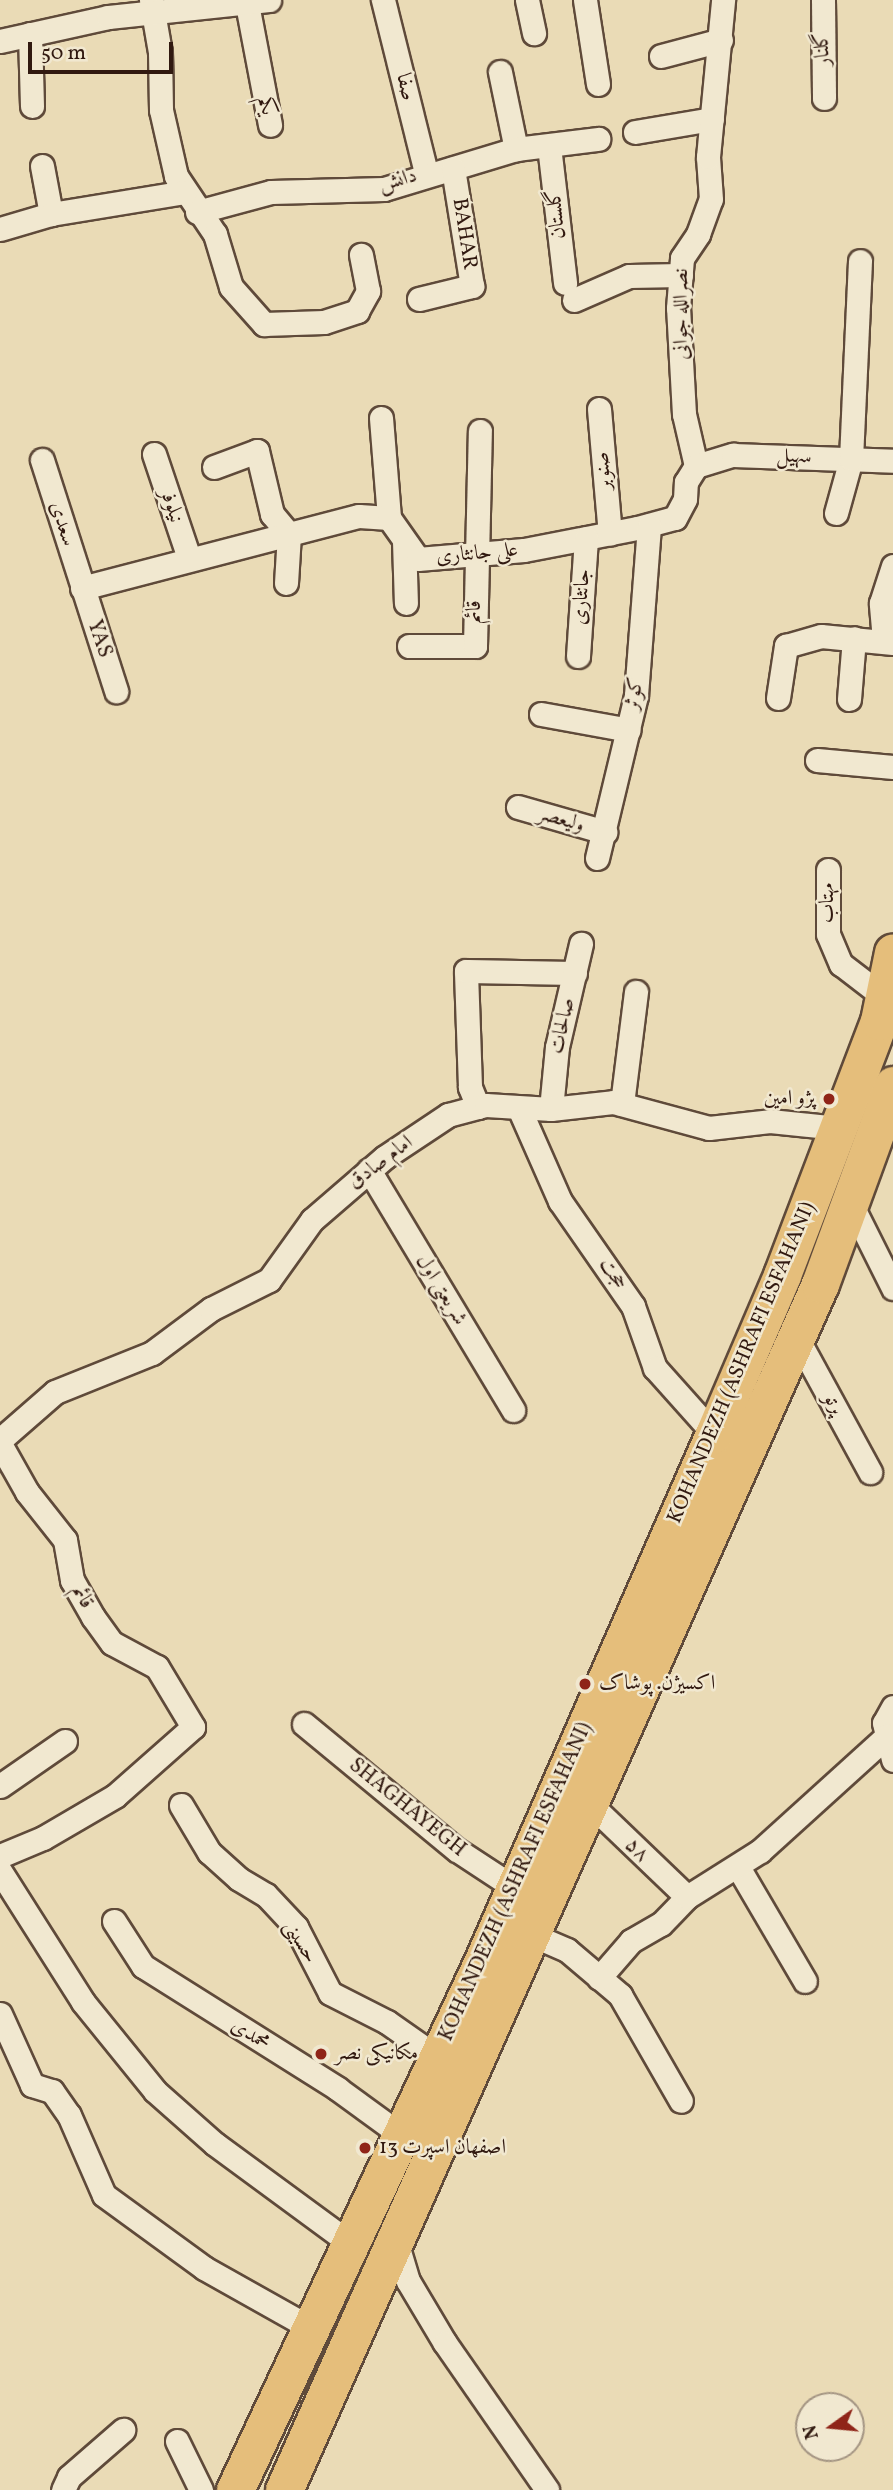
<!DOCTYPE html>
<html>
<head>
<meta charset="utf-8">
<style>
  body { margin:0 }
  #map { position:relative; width:893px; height:2490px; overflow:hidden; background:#eadbb6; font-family:Vollkorn,Amiri,serif }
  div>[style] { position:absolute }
  .roads { filter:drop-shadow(2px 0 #5f4a3a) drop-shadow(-2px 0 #5f4a3a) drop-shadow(0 2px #5f4a3a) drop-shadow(0 -2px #5f4a3a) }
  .minor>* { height:23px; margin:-11.5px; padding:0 11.5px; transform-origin:11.5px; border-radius:11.5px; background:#f1e8d0 }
  .primary>* { height:37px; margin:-18.5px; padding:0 18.5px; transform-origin:18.5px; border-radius:18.5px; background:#e5be7b }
  .dots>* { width:19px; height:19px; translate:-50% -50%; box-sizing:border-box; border:4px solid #f1e8d0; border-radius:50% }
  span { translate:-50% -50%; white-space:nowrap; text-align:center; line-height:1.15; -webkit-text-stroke:5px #f1e8d0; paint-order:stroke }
  .street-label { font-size:21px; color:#311910 }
  .poi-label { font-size:21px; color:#311910 }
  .right { translate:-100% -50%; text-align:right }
  .left { translate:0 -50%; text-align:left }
  .north { position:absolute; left:795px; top:2392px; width:70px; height:70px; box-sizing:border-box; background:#f1e8d0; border:2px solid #a49583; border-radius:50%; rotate:255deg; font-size:19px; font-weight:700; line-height:28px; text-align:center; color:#311910 }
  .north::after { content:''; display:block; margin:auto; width:24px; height:32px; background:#8f2418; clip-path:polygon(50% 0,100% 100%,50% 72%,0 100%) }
  .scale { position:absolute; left:28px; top:42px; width:145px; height:32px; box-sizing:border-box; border:4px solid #311910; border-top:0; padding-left:9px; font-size:21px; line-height:24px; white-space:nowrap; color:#311910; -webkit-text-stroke:5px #f1e8d0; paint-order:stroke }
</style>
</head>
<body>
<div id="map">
  <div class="roads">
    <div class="minor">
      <div style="left:151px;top:0;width:53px;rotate:80.2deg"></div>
      <div style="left:160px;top:52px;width:58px;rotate:89deg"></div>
      <div style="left:161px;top:110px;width:68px;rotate:77.2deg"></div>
      <div style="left:176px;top:176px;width:70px;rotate:56.1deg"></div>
      <div style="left:215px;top:234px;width:55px;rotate:73.2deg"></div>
      <div style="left:231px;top:287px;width:50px;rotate:48.3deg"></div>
      <div style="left:264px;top:324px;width:60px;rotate:-1.9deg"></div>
      <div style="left:324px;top:322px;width:35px;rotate:-18deg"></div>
      <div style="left:357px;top:311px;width:23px;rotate:-61deg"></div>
      <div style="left:368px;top:291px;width:37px;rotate:-101deg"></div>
      <div style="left:383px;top:0;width:178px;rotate:76deg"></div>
      <div style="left:527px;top:0;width:34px;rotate:78deg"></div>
      <div style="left:585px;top:0;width:85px;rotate:81.2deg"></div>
      <div style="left:823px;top:0;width:98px;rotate:89.4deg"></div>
      <div style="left:247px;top:4px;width:123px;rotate:79.2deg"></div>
      <div style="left:30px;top:34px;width:72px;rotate:88.4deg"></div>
      <div style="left:0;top:41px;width:111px;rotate:-12.5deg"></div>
      <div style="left:108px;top:17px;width:162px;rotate:-6deg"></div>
      <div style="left:661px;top:56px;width:62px;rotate:-14.9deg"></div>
      <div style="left:500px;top:72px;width:79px;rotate:78.3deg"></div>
      <div style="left:635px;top:132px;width:78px;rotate:-9.6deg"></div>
      <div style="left:549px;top:146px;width:138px;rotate:83.3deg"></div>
      <div style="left:42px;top:166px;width:49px;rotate:79.4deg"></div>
      <div style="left:197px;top:212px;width:77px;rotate:-15.1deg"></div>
      <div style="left:271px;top:192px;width:113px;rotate:-1.5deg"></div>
      <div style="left:384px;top:189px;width:138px;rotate:-16.9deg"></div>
      <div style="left:516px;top:149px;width:83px;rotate:-7deg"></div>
      <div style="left:0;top:229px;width:53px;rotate:-16.4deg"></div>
      <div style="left:51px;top:214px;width:136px;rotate:-9.3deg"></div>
      <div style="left:419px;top:299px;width:55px;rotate:-13.8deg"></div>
      <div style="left:472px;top:286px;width:119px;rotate:-99.2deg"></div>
      <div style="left:574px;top:300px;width:60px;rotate:-23.6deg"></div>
      <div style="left:629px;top:276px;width:52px;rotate:-1.1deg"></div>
      <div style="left:599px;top:409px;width:125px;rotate:85deg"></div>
      <div style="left:381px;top:418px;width:100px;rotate:85.4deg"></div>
      <div style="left:154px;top:454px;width:110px;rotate:71.4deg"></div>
      <div style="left:42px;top:460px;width:243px;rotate:72.2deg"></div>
      <div style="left:696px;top:466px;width:53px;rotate:-103deg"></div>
      <div style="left:684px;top:414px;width:106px;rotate:-93.2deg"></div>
      <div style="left:678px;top:308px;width:50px;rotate:-85.4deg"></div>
      <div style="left:682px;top:258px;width:29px;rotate:-56deg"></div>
      <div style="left:698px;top:234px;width:37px;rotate:-70deg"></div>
      <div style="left:711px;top:199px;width:42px;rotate:-94.1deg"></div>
      <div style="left:708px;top:157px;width:158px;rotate:-84.5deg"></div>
      <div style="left:696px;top:466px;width:39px;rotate:-17deg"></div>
      <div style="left:733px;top:455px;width:160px;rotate:2.1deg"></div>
      <div style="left:214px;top:467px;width:46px;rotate:-20.4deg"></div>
      <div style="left:257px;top:451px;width:65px;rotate:76.6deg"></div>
      <div style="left:272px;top:514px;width:26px;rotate:50deg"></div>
      <div style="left:289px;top:534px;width:49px;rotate:93.5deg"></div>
      <div style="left:836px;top:513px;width:56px;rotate:-74.5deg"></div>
      <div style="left:851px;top:459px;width:198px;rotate:-87.4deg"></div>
      <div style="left:404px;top:541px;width:62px;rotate:88.2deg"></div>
      <div style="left:82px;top:588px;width:286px;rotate:-14.6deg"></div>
      <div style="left:359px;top:516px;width:30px;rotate:4deg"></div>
      <div style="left:389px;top:518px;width:50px;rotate:54.7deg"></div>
      <div style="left:418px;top:559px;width:106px;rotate:-4.9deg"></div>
      <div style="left:524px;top:550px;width:115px;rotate:-11deg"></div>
      <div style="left:637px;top:528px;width:39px;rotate:-15deg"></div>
      <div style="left:675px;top:518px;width:21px;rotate:-62deg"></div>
      <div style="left:685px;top:499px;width:17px;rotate:-87deg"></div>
      <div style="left:686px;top:482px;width:19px;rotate:-58deg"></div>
      <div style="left:884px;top:640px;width:37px;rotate:-95deg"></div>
      <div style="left:881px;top:603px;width:39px;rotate:-72deg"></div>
      <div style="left:409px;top:646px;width:66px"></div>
      <div style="left:475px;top:646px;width:215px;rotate:-88.7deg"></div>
      <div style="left:578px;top:656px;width:118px;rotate:-86.1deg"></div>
      <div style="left:778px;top:698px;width:53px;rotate:-81.3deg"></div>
      <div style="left:786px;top:646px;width:36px;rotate:-16deg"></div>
      <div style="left:821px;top:636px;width:72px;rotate:5.6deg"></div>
      <div style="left:849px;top:699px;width:61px;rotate:-85.3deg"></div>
      <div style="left:541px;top:714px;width:89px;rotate:10.3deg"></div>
      <div style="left:817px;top:760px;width:76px;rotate:5.3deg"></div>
      <div style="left:518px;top:807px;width:91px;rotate:16deg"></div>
      <div style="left:597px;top:858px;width:168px;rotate:-76.5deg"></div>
      <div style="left:636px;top:695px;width:170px;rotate:-85.6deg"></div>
      <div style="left:828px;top:870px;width:64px;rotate:90deg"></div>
      <div style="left:828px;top:934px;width:33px;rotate:67deg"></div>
      <div style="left:841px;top:964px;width:54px;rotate:37.5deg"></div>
      <div style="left:622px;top:1104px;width:113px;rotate:-82.9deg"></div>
      <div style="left:478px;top:1107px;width:22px;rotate:-112deg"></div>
      <div style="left:470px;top:1087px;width:116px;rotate:-92deg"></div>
      <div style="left:466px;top:971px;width:109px;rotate:1.1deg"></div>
      <div style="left:519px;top:1108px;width:102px;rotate:66.2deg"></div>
      <div style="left:560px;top:1201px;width:128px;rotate:55.2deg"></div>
      <div style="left:633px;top:1306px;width:66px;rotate:70.5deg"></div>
      <div style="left:655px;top:1368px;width:89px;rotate:48.2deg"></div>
      <div style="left:551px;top:1109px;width:62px;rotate:-84.5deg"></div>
      <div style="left:557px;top:1047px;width:106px;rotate:-76.9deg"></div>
      <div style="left:369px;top:1170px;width:280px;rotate:59deg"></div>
      <div style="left:851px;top:1204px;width:94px;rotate:63.4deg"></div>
      <div style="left:796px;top:1336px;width:155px;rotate:61.4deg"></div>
      <div style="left:0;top:1440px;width:73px;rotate:-41.1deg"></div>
      <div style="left:55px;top:1392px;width:105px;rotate:-21.9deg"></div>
      <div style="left:152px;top:1353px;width:74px;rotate:-36.7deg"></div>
      <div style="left:211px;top:1309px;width:65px;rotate:-26.6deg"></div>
      <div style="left:269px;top:1280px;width:74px;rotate:-54.4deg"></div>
      <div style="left:312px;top:1220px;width:96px;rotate:-40.8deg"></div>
      <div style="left:385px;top:1157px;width:76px;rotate:-33.7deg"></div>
      <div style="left:448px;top:1115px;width:39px;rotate:-15deg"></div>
      <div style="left:486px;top:1105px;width:65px;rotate:3.5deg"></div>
      <div style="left:551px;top:1109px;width:62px;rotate:-6.4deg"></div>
      <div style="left:613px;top:1102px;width:99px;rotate:15.2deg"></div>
      <div style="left:709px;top:1128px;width:61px;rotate:-6.5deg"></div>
      <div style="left:770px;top:1121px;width:68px;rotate:5.9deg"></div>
      <div style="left:0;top:1444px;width:55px;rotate:60.6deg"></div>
      <div style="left:27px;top:1492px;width:61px;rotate:51.6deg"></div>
      <div style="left:65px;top:1540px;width:41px;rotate:80.1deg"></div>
      <div style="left:72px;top:1580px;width:43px;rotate:60.4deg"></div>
      <div style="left:93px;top:1617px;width:32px;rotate:54deg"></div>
      <div style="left:112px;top:1643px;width:51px;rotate:28.1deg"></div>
      <div style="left:157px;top:1667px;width:70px;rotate:59deg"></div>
      <div style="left:193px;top:1727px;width:104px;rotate:138.5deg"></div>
      <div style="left:115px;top:1796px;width:83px;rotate:149.7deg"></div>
      <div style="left:43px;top:1838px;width:47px;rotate:157.3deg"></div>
      <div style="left:893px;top:1707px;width:18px;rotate:119deg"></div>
      <div style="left:884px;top:1723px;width:38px;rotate:76deg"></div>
      <div style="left:304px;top:1724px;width:198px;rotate:39.5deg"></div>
      <div style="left:457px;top:1850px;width:69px;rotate:33.2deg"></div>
      <div style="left:0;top:1786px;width:79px;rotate:-34.7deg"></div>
      <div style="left:588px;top:1802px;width:137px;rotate:43.8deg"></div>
      <div style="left:181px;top:1805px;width:55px;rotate:59.2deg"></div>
      <div style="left:209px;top:1852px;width:40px;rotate:42deg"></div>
      <div style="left:239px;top:1879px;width:31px;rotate:31deg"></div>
      <div style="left:266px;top:1895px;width:44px;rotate:46.8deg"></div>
      <div style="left:296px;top:1927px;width:74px;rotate:62.7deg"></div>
      <div style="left:330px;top:1993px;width:64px;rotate:27deg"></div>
      <div style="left:387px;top:2022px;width:61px;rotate:35deg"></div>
      <div style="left:738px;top:1867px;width:132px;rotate:59.6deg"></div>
      <div style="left:0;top:1871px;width:155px;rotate:57.6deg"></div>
      <div style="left:83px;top:2002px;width:114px;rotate:51deg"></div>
      <div style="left:155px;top:2091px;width:80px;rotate:41.5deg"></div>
      <div style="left:215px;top:2144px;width:167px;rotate:36.3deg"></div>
      <div style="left:114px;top:1921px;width:54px;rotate:57.2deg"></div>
      <div style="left:143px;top:1966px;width:231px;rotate:32.2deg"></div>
      <div style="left:338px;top:2089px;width:78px;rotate:36.1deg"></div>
      <div style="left:530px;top:1934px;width:40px;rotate:23.4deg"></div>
      <div style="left:567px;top:1950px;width:70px;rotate:40.3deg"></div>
      <div style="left:620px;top:1995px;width:122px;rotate:60.1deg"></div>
      <div style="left:599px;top:1978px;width:49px;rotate:-49.1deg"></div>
      <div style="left:631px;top:1941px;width:34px;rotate:-30deg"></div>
      <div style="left:661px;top:1924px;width:37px;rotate:-46deg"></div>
      <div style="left:687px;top:1897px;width:86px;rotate:-32.2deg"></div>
      <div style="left:760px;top:1851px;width:171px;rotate:-42.2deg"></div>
      <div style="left:0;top:2014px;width:78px;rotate:65.7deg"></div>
      <div style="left:32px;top:2085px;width:21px;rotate:17deg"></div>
      <div style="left:52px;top:2091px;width:29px;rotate:55deg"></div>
      <div style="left:69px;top:2115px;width:87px;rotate:66.4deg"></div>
      <div style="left:104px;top:2195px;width:124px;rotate:36.1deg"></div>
      <div style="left:204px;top:2268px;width:123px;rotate:29.3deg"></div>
      <div style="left:396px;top:2241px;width:42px;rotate:73.3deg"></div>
      <div style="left:408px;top:2281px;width:72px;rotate:59.2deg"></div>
      <div style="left:445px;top:2343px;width:179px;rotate:55.2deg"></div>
      <div style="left:177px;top:2441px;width:55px;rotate:63.9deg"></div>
      <div style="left:63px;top:2490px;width:14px;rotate:-65deg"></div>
      <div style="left:69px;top:2477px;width:72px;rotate:-41deg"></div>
    </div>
    <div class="primary">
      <div style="left:235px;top:2490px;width:582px;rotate:-64.89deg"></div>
      <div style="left:482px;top:1963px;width:578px;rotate:-66.32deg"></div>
      <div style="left:714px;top:1434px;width:173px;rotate:-66.8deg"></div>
      <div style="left:782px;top:1275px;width:272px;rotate:-69.1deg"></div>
      <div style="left:879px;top:1021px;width:70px;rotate:-78.5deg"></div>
      <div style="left:284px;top:2490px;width:1320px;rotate:-66.04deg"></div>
      <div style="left:820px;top:1284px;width:212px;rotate:-69.9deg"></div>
    </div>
  </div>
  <div class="dots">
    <div style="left:829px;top:1099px;background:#8f2418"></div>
    <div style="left:585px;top:1684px;background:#8f2418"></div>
    <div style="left:321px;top:2054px;background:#8f2418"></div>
    <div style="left:365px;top:2148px;background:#8f2418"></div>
  </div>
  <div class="street-label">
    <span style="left:823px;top:49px;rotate:-94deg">گلنار</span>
    <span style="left:405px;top:87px;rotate:76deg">صفا</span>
    <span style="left:266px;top:106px;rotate:79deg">یکم</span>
    <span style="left:398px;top:181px;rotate:-16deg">دانش</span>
    <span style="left:557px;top:214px;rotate:-96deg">گلستان</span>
    <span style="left:464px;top:234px;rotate:81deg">BAHAR</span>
    <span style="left:682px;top:314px;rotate:-90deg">نصرالله جوانی</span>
    <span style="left:794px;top:457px;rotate:2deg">سهیل</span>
    <span style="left:604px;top:471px;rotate:-95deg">صنوبر</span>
    <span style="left:171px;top:506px;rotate:71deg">نیلوفر</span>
    <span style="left:62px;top:524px;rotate:73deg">سعدی</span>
    <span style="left:477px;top:554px;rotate:-5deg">علی جانثاری</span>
    <span style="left:582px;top:597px;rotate:-86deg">جانثاری</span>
    <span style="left:475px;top:612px;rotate:-90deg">قائم</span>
    <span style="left:99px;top:639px;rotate:71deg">YAS</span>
    <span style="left:635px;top:694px;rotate:-82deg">کوثر</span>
    <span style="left:561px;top:820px;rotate:16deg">ولیعصر</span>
    <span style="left:828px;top:903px;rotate:-90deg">مهتاب</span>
    <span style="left:563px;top:1026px;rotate:-78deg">صالحات</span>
    <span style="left:381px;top:1163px;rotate:-37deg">امام صادق</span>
    <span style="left:613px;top:1274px;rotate:58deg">حجت</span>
    <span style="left:441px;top:1290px;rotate:59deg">شریعتی اول</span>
    <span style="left:742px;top:1363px;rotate:-67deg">KOHANDEZH (ASHRAFI ESFAHANI)</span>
    <span style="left:833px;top:1404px;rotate:61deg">پرتو</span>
    <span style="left:82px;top:1597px;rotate:61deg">قائم</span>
    <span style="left:407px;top:1808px;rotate:39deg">SHAGHAYEGH</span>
    <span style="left:637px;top:1850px;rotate:44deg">۵۸</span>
    <span style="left:516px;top:1882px;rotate:-66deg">KOHANDEZH (ASHRAFI ESFAHANI)</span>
    <span style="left:300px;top:1942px;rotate:59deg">حسینی</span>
    <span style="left:250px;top:2035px;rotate:31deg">محمدی</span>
  </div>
  <div class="poi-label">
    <span class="right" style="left:815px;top:1099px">پژو امین</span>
    <span class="left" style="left:599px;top:1684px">اکسیژن. پوشاک</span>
    <span class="left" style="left:335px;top:2054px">مکانیکی نصر</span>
    <span class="left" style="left:379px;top:2148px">اصفهان اسپرت 13</span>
  </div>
  <div class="north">N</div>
  <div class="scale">50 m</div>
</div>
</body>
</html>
